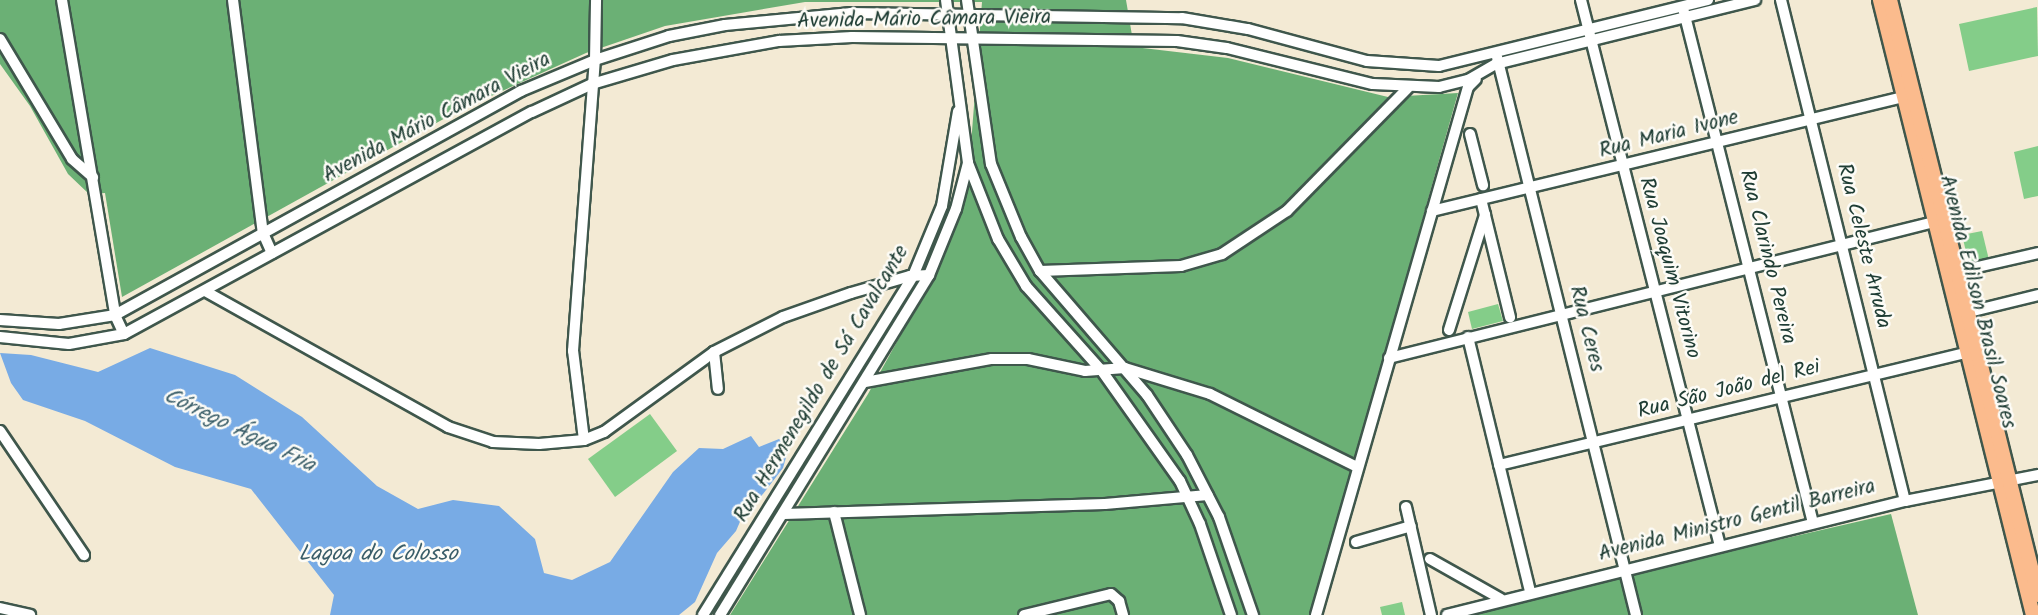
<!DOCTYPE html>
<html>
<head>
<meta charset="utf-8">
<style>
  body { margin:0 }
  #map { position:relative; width:2038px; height:615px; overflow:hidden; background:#f3ead4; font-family:Kalam,sans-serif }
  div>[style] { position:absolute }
  .green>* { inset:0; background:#84cd89 }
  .forest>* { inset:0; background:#6bb075 }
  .water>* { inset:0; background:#78abe5 }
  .roads { filter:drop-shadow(2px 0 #3f574c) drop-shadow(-2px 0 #3f574c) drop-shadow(0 2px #3f574c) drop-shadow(0 -2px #3f574c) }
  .minor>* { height:10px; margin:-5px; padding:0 5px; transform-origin:5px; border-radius:5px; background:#fff }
  .major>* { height:14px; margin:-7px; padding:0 7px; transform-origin:7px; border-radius:7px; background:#fbbb8d }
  span { translate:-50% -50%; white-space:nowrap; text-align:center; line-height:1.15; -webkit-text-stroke:5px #fdfcf7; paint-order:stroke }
  .street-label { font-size:21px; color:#1f3d34 }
  .water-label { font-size:22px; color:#3a5e69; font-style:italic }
</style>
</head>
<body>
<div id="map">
  <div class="green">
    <div style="clip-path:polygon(2037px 7px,2038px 56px,1969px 71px,1959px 24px)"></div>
    <div style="clip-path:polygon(2038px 146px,2038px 196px,2024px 199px,2014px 152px)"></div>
    <div style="clip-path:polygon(1982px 231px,1989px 260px,1969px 264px,1962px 235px)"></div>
    <div style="clip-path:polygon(1498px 304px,1503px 321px,1472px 329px,1468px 312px)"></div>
    <div style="clip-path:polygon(650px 414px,677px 451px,615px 497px,588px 459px)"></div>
    <div style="clip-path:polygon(1402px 602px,1405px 615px,1382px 615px,1380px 607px)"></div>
  </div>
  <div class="forest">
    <div style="clip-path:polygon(0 0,1126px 0,1134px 47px,1228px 58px,1388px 97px,1458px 93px,1311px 615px,730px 615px,868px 394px,945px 255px,968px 183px,982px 2px,805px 2px,665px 26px,586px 53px,458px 111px,122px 297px,105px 193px,89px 194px,68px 174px,30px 106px,0 64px)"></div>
    <div style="clip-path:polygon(1891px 514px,1918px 615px,1465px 615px,1617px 577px)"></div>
  </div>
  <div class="water">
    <div style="clip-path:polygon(150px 348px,235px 375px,302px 417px,377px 486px,418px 509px,453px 500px,499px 506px,535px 539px,544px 573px,572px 580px,610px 562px,673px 472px,699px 448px,723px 449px,751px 436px,759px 447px,779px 439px,789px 447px,783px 468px,759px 499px,745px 510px,736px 531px,717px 553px,695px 602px,679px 615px,330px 615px,334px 595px,251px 489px,175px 467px,85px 421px,23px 400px,11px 383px,0 353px,31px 355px,98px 372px)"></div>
  </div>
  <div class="roads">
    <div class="minor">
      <div style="left:62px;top:0;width:319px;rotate:80.4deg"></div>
      <div style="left:115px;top:315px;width:21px;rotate:65deg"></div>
      <div style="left:233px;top:0;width:235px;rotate:82.7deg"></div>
      <div style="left:263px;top:233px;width:22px;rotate:66deg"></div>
      <div style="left:946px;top:0;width:164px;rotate:82.3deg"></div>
      <div style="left:968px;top:163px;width:82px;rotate:68.5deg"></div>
      <div style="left:998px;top:239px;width:55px;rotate:59.2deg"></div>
      <div style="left:1026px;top:286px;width:114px;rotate:48.2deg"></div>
      <div style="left:1102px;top:371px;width:135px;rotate:54.7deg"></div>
      <div style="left:1180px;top:481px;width:47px;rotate:65.1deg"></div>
      <div style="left:1200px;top:524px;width:96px;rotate:71.2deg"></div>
      <div style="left:967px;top:0;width:166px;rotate:81.7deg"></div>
      <div style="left:991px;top:164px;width:79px;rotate:67.7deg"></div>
      <div style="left:1021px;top:237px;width:39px;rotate:61deg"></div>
      <div style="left:1040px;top:271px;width:164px;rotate:49.2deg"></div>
      <div style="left:1147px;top:395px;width:72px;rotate:56.3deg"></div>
      <div style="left:1187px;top:455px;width:70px;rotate:62.7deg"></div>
      <div style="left:1219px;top:517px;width:104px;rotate:70.9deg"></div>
      <div style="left:1581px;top:0;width:563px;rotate:75.72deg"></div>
      <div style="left:1781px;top:0;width:516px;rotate:76.1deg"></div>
      <div style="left:1684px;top:12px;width:527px;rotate:75.83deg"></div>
      <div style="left:0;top:39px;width:140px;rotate:59deg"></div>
      <div style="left:72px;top:159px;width:28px;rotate:41deg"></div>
      <div style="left:1497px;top:57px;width:575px;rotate:76.01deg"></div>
      <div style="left:1470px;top:134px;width:53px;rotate:75.7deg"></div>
      <div style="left:1481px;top:199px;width:122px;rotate:76.2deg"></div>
      <div style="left:1432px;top:211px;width:492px;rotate:-13.6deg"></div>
      <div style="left:1040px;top:271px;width:141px;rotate:-2deg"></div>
      <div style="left:1181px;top:266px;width:43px;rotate:-16.3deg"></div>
      <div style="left:1222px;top:254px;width:78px;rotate:-33.5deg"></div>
      <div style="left:1287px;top:211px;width:173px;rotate:-45.5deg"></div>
      <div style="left:1960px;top:271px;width:80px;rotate:-13deg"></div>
      <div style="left:205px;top:291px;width:278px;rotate:29.2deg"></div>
      <div style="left:448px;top:427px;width:47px;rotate:18.4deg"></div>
      <div style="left:493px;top:442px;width:46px;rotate:2.5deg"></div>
      <div style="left:539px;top:444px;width:45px;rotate:-5.1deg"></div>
      <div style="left:584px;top:440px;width:22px;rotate:-22deg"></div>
      <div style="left:604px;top:432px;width:136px;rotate:-36deg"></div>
      <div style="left:714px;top:352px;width:77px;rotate:-26.9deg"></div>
      <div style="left:783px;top:317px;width:72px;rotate:-19.4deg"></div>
      <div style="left:851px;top:293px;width:61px;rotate:-16.1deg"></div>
      <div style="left:910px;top:276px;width:19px;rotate:-3deg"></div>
      <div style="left:1969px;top:312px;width:71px;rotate:-13.8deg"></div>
      <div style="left:0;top:320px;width:59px;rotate:3.9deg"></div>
      <div style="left:59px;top:324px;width:57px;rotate:-9.1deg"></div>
      <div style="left:115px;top:315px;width:464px;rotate:-28.9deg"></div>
      <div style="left:521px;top:91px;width:80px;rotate:-22.7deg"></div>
      <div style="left:595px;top:60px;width:78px;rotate:-18deg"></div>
      <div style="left:669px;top:36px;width:57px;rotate:-11.1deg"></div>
      <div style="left:725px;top:25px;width:127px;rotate:-5.4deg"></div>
      <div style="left:851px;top:13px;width:331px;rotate:0.9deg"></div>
      <div style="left:1182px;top:18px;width:67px;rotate:9.5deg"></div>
      <div style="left:1248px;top:29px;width:123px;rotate:15.1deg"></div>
      <div style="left:1367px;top:61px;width:72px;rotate:4deg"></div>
      <div style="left:1439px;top:66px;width:277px;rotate:-13.8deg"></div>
      <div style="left:1449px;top:330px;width:121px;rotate:-72.6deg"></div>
      <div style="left:0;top:337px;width:69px;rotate:5.8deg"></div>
      <div style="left:69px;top:344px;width:56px;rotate:-10.3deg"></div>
      <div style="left:124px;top:334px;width:464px;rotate:-28.6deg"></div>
      <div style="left:532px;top:112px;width:66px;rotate:-25deg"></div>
      <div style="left:592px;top:84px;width:84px;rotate:-16.5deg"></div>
      <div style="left:673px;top:60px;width:108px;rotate:-10.2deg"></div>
      <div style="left:779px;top:41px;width:73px;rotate:-3.1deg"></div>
      <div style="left:852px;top:37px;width:325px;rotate:0.7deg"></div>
      <div style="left:1177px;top:41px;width:50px;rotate:8deg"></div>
      <div style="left:1227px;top:48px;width:150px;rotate:13.9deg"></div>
      <div style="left:1373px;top:84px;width:66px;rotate:2.6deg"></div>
      <div style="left:1439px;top:87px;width:30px;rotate:-14deg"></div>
      <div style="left:1468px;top:80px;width:32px;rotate:-30deg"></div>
      <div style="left:1496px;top:64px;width:267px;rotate:-13.9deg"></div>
      <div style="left:1468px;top:337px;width:262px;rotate:76.3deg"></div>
      <div style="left:714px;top:352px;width:37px;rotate:84deg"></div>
      <div style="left:1389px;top:358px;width:570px;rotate:-14.01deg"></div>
      <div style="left:865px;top:382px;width:129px;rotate:-10.3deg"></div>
      <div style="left:992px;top:359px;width:36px"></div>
      <div style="left:1028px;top:359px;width:58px;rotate:11.9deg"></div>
      <div style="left:1085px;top:371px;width:40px;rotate:-4.3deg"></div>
      <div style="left:1125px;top:368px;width:89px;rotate:17deg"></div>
      <div style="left:1210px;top:394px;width:164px;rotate:26.4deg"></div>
      <div style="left:0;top:431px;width:150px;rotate:55.9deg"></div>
      <div style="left:584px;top:440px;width:90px;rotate:-97deg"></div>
      <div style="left:573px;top:351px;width:292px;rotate:-85.7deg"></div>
      <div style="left:595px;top:60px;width:60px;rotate:-89deg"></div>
      <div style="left:1499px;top:465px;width:482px;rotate:-13.5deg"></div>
      <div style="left:1406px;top:507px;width:111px;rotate:77deg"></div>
      <div style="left:834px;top:512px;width:106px;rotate:75.8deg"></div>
      <div style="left:784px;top:514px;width:321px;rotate:-1.8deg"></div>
      <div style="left:1105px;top:504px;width:103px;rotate:-5deg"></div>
      <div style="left:1356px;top:542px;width:57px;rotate:-16.2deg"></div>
      <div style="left:1430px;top:559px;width:81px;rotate:29.4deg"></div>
      <div style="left:0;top:608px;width:31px;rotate:13deg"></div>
      <div style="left:703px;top:615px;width:399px;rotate:-58.2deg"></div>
      <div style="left:913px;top:276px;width:76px;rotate:-67.5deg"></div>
      <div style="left:942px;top:206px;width:96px;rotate:-80.4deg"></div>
      <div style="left:720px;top:615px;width:399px;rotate:-58.4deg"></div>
      <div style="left:929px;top:275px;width:71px;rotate:-67.8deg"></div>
      <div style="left:956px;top:209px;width:48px;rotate:-75.4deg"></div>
      <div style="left:1024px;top:615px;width:89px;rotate:-13.6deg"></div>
      <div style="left:1111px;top:594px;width:11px;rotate:41deg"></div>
      <div style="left:1119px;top:601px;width:15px;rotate:74deg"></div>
      <div style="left:1316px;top:615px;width:549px;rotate:-73.94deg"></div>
      <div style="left:1468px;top:87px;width:11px;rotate:-45deg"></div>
      <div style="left:1447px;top:615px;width:472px;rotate:-14deg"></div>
      <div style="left:1905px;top:501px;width:136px;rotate:-11.1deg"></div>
    </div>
    <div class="major">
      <div style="left:1880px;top:0;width:634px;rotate:76.03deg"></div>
      <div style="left:1890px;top:0;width:613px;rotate:76.03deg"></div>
    </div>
  </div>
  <div class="street-label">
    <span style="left:924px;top:20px;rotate:-1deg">Avenida Mário Câmara Vieira</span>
    <span style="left:437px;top:118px;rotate:-28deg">Avenida Mário Câmara Vieira</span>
    <span style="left:1669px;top:135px;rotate:-14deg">Rua Maria Ivone</span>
    <span style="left:1863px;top:246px;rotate:76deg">Rua Celeste Arruda</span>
    <span style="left:1767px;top:257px;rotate:76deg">Rua Clarindo Pereira</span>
    <span style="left:1669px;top:268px;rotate:75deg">Rua Joaquim Vitorino</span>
    <span style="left:1977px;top:302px;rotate:76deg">Avenida Edilson Brasil Soares</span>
    <span style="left:1586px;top:329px;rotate:76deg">Rua Ceres</span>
    <span style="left:822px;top:384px;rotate:-59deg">Rua Hermenegildo de Sá Cavalcante</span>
    <span style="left:1729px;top:390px;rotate:-14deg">Rua São João del Rei</span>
    <span style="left:1737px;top:521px;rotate:-14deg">Avenida Ministro Gentil Barreira</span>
  </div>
  <div class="water-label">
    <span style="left:239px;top:431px;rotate:26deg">Córrego Água Fria</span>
    <span style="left:378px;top:555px">Lagoa do Colosso</span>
  </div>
</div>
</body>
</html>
